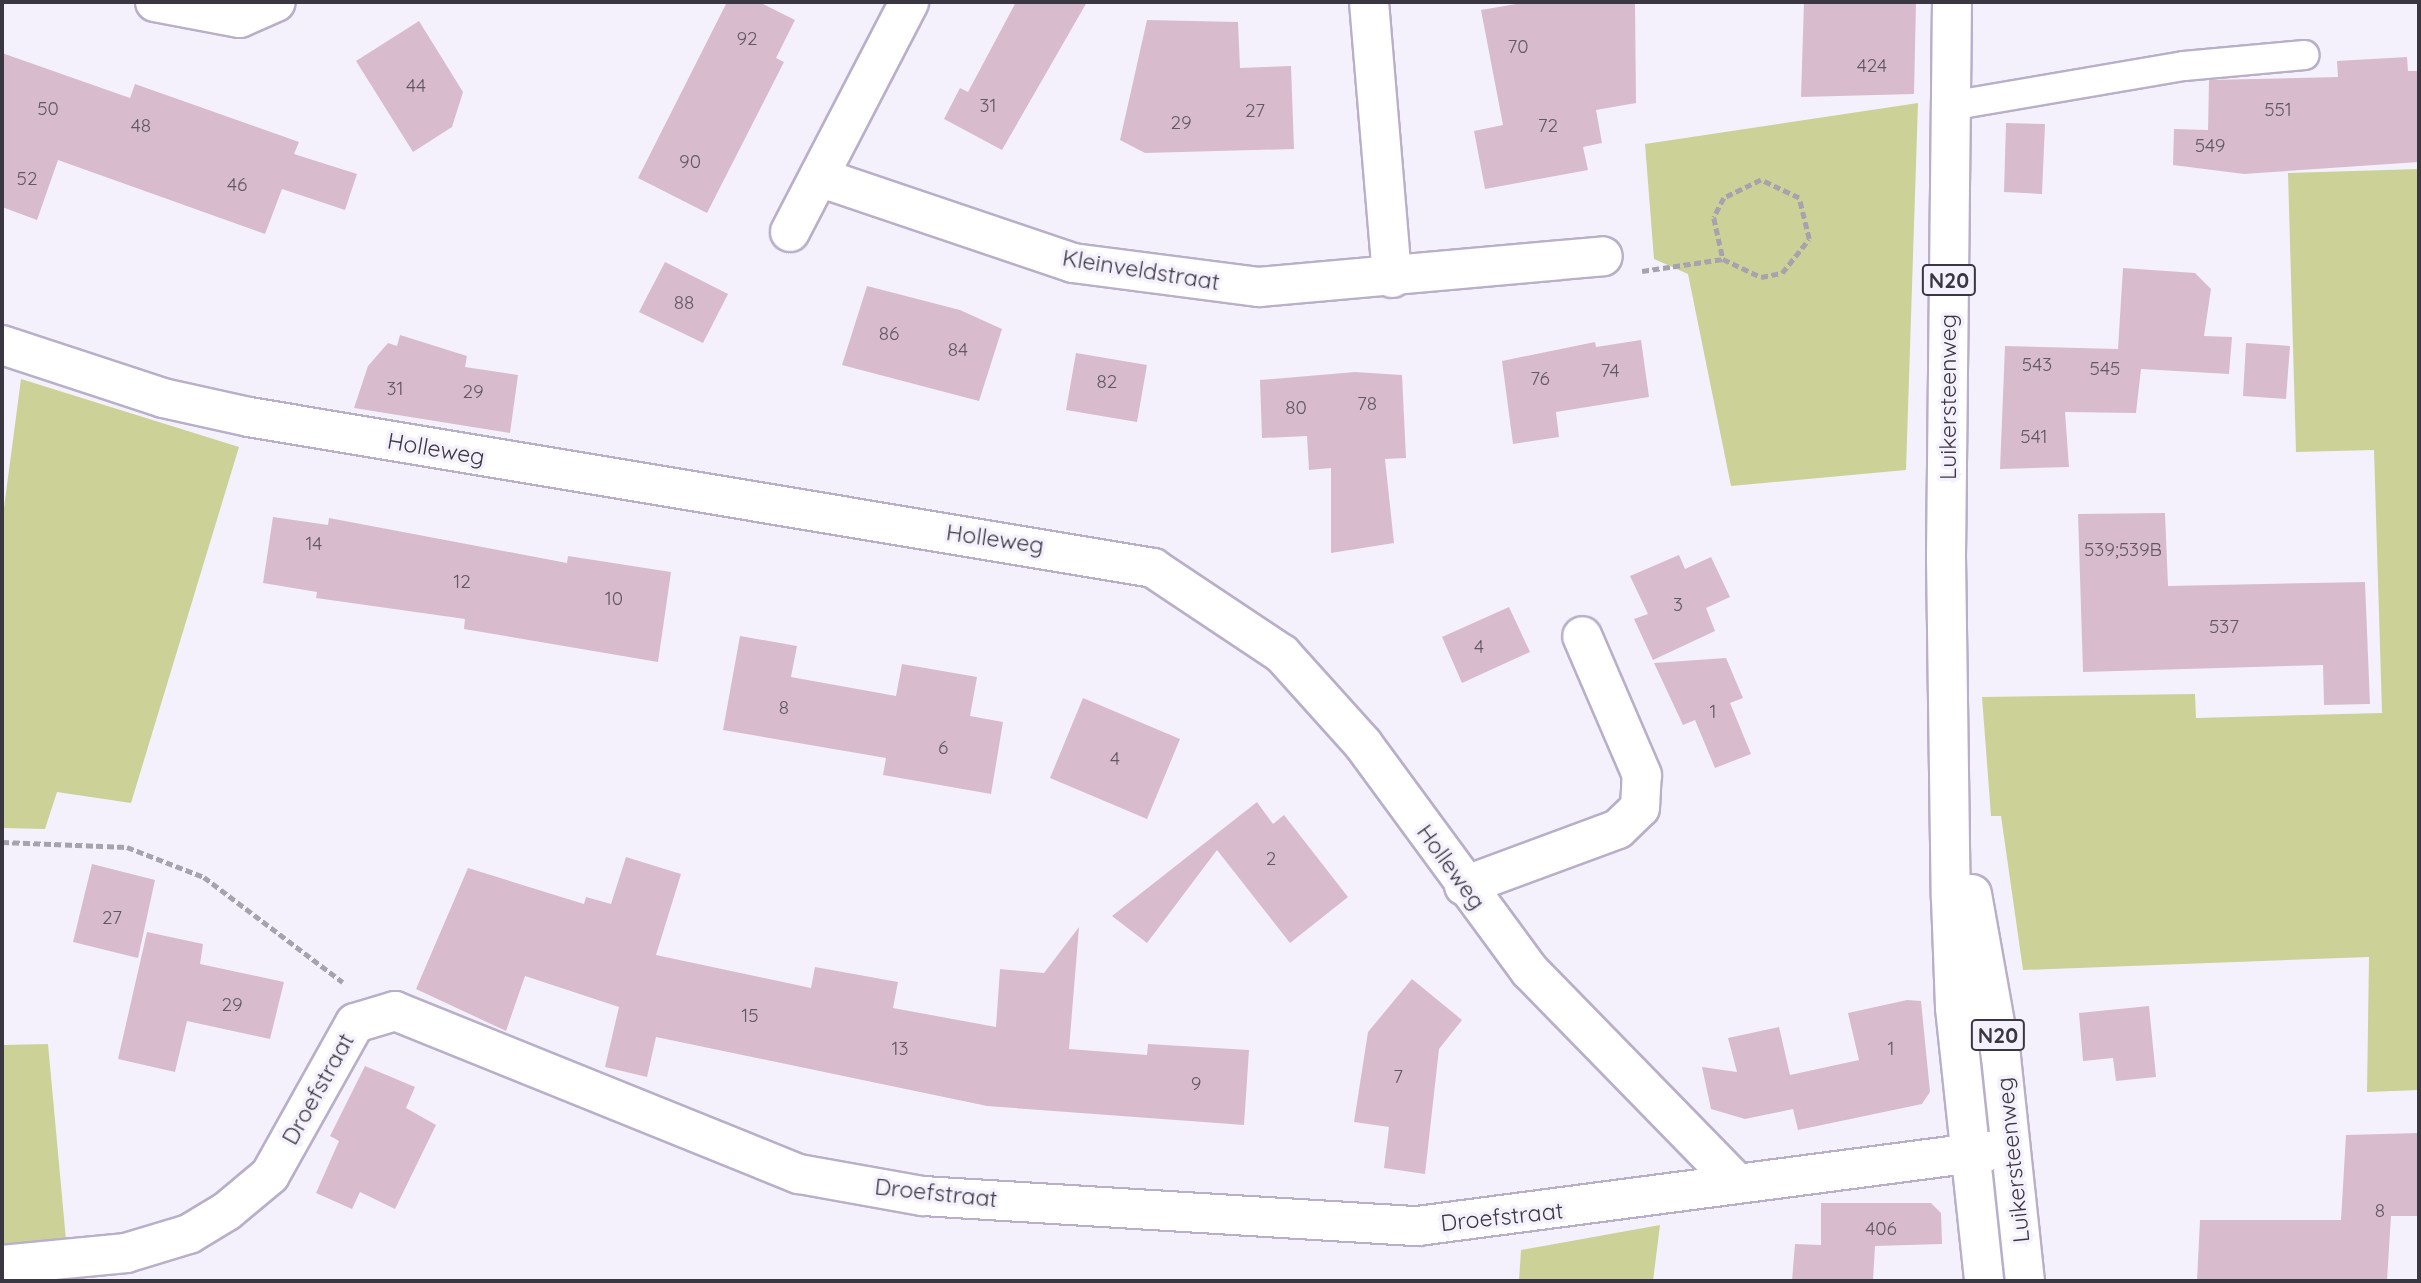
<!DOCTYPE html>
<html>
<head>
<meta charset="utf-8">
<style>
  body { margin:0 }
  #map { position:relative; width:2421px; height:1283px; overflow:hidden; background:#f5f1fc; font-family:Quicksand,sans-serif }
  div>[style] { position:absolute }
  .green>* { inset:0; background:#ccd197 }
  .building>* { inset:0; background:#d8bccd }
  .path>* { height:4.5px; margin-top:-2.25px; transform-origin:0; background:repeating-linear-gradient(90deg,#a7a3ae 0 7px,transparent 0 10.5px) }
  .roads { filter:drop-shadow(2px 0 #b9afc9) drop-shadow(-2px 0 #b9afc9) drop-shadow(0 2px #b9afc9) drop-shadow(0 -2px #b9afc9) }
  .lane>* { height:28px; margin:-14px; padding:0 14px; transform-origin:14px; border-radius:14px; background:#fff }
  .street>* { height:38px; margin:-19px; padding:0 19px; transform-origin:19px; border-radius:19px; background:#fff }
  .primary>* { height:38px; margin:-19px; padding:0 19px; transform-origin:19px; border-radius:19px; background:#fff }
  span { translate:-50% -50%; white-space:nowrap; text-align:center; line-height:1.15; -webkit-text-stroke:7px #f5f1fc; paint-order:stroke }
  .number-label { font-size:19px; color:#625865 }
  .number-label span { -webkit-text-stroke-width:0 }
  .shield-label span { padding:2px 5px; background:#f5f1fc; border:2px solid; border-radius:5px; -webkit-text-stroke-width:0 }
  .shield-label { font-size:21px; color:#3b3742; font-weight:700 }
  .street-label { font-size:23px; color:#3b3742 }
  .frame { position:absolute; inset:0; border:4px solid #3b3742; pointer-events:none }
</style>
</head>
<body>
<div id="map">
  <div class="green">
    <div style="clip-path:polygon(1918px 103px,1906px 470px,1731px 486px,1688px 274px,1654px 259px,1645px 144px)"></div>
    <div style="clip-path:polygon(2419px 169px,2419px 1090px,2367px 1092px,2369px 957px,2023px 970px,2001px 816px,1991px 816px,1982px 697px,2195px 694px,2196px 718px,2382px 713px,2374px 450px,2296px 452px,2288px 173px)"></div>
    <div style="clip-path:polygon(21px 379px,239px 447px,131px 803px,57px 792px,45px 829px,2px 828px,2px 523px)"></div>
    <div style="clip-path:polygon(48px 1044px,66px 1240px,2px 1245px,2px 1045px)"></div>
    <div style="clip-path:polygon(1660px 1225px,1653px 1281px,1519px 1281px,1521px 1250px)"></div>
  </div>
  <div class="building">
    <div style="clip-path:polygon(727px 2px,759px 2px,795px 20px,776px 58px,784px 62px,707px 213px,638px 178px)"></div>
    <div style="clip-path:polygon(1016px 2px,1087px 2px,1002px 150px,944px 119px,960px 88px,968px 92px)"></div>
    <div style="clip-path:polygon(1527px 2px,1635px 2px,1636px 103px,1596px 110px,1602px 143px,1583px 147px,1588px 170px,1485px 189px,1474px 131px,1503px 125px,1481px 10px)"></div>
    <div style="clip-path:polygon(1804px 2px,1916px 2px,1914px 94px,1801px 97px)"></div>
    <div style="clip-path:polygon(1147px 20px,1238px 22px,1240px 68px,1291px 66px,1294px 149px,1145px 153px,1120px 140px)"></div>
    <div style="clip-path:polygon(419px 21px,463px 92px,452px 127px,413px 152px,356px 61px)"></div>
    <div style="clip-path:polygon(2px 53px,130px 98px,135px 84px,299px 142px,294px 154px,357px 174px,345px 210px,282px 189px,265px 234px,58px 160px,37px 220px,2px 207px)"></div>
    <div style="clip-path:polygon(2407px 57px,2408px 71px,2419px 71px,2419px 162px,2244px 174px,2173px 165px,2174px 129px,2208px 130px,2209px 80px,2338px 77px,2337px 61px)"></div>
    <div style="clip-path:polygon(2006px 123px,2045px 124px,2042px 194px,2004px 192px)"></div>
    <div style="clip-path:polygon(665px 262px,728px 294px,703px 343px,639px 312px)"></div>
    <div style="clip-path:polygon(2123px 268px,2195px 273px,2211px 289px,2204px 336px,2232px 337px,2229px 374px,2141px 369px,2136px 413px,2065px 412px,2069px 467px,2000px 469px,2005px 346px,2118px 349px)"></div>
    <div style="clip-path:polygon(867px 286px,960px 310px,1002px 329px,979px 401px,842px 365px)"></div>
    <div style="clip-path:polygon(400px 335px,467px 356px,465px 367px,518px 375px,510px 433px,354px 408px,368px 366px,388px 343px,397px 346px)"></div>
    <div style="clip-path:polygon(1641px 340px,1649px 397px,1556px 412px,1559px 437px,1513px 444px,1502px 361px,1595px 342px,1596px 347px)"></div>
    <div style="clip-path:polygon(2246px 343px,2290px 346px,2286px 399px,2243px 396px)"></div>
    <div style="clip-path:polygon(1076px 353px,1147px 365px,1137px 422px,1066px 410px)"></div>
    <div style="clip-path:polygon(1355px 372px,1402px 375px,1406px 458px,1385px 459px,1394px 543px,1331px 553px,1331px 468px,1309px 470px,1307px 436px,1262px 438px,1260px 380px)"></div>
    <div style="clip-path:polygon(2165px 513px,2168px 586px,2365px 582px,2370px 704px,2324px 705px,2323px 665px,2083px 672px,2078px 514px)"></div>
    <div style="clip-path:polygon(273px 517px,328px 525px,329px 518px,567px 563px,568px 556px,671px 572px,658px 662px,464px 629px,465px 619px,316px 598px,317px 592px,263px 583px)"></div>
    <div style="clip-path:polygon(1679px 555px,1685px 569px,1711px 557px,1730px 597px,1706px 608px,1715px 631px,1653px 660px,1634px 619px,1648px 614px,1630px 576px)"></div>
    <div style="clip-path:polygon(1509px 607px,1530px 652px,1462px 683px,1442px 637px)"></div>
    <div style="clip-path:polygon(740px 636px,797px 646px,791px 677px,896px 696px,902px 664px,977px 677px,970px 716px,1003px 722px,991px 794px,883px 775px,886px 758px,723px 730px)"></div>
    <div style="clip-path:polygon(1726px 658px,1743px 698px,1730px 703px,1751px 754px,1715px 768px,1695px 720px,1683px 725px,1654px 663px)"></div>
    <div style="clip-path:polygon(1083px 698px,1180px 739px,1147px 819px,1050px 778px)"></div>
    <div style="clip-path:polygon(1257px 802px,1273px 824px,1284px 815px,1348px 897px,1290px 943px,1217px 850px,1147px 943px,1112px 916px)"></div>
    <div style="clip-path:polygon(626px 857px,681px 874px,656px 955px,811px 988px,815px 967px,898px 982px,893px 1008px,996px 1027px,1000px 969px,1044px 973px,1079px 927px,1069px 1049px,1147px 1055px,1148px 1044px,1249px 1050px,1244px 1125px,987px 1106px,656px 1037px,647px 1077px,605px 1067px,619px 1007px,525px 976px,506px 1031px,416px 989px,468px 868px,584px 904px,586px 897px,611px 904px)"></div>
    <div style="clip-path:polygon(92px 864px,155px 880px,138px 958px,73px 942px)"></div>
    <div style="clip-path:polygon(147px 932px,203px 944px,200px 964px,284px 982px,270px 1039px,187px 1021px,175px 1072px,118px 1059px)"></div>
    <div style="clip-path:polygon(1412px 979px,1462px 1020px,1439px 1049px,1425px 1174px,1384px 1168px,1389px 1127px,1354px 1122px,1368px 1032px)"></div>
    <div style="clip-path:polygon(1907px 1000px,1921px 1001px,1930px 1092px,1922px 1104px,1798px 1130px,1793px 1109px,1745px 1119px,1711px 1109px,1702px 1067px,1737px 1072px,1728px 1038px,1779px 1027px,1790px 1075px,1859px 1060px,1848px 1013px)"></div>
    <div style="clip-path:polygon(2149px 1006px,2156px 1077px,2116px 1081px,2113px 1058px,2083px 1061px,2079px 1013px)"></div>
    <div style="clip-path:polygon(365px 1066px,415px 1087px,406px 1108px,436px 1125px,395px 1209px,360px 1192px,352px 1209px,316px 1193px,339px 1141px,330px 1136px)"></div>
    <div style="clip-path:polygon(2419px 1133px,2419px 1216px,2391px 1216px,2387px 1281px,2197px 1281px,2200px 1220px,2341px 1220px,2346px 1135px)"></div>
    <div style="clip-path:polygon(1821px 1203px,1931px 1203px,1941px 1213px,1942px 1244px,1875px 1246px,1873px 1281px,1792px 1281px,1795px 1244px,1821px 1245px)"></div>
  </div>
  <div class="path">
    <div style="left:1642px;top:271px;width:82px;rotate:-8.4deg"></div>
    <div style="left:1723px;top:259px;width:42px;rotate:25.3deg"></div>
    <div style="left:1761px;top:277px;width:21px;rotate:-11deg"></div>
    <div style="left:1782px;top:273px;width:43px;rotate:-51.5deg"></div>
    <div style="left:1809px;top:239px;width:42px;rotate:-103.7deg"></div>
    <div style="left:1799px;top:198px;width:42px;rotate:-154.7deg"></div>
    <div style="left:1761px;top:180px;width:41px;rotate:154.1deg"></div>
    <div style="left:1724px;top:198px;width:22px;rotate:117deg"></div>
    <div style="left:1714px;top:218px;width:42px;rotate:77.6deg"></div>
    <div style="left:2px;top:842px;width:125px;rotate:2.3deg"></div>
    <div style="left:127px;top:847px;width:83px;rotate:21.3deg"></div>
    <div style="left:204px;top:877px;width:174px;rotate:37.1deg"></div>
  </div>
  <div class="roads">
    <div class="lane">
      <div style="left:1950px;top:106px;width:237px;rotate:-9.7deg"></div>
      <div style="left:2184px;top:66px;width:121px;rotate:-5.2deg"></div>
    </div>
    <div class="street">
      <div style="left:155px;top:2px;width:86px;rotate:10.7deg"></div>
      <div style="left:240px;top:18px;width:39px;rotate:-24deg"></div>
      <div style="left:1369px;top:2px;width:277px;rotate:85.2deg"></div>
      <div style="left:819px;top:177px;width:268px;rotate:18.7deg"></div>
      <div style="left:1073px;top:263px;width:188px;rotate:7.4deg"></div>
      <div style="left:1259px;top:287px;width:345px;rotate:-5.1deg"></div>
      <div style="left:790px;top:232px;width:259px;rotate:-62.6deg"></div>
      <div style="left:2px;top:345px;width:169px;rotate:18.2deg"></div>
      <div style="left:163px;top:398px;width:88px;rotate:12.5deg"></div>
      <div style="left:249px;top:417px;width:917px;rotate:9.48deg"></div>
      <div style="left:1153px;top:568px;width:155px;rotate:33.7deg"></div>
      <div style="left:1282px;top:654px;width:121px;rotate:48deg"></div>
      <div style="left:1363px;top:744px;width:282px;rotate:53.7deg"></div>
      <div style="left:1530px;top:971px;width:295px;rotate:45.7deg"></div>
      <div style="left:1464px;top:886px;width:164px;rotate:-20.3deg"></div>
      <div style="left:1618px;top:829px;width:30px;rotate:-44deg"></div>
      <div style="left:1640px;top:808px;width:33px;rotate:-87deg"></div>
      <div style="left:1642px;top:775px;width:151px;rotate:-113.3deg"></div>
      <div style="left:2px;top:1265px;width:125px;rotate:-5.5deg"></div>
      <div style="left:126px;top:1253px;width:66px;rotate:-16.8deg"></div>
      <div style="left:189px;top:1234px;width:44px;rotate:-31.2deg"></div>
      <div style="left:227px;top:1211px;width:56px;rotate:-39.9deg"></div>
      <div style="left:270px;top:1175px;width:174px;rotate:-60.8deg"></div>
      <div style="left:355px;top:1023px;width:42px;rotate:-16.7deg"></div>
      <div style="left:395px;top:1011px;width:436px;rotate:22deg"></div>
      <div style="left:799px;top:1174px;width:126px;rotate:10.1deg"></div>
      <div style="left:923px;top:1196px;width:496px;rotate:3.5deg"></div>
      <div style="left:1418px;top:1226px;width:591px;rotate:-7.49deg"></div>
    </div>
    <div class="primary">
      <div style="left:1952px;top:2px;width:555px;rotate:90.62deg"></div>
      <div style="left:1946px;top:557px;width:341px;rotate:89.2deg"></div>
      <div style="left:1951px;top:898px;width:110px;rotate:87.9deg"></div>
      <div style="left:1955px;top:1008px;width:275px;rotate:83.9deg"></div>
      <div style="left:1972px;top:894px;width:166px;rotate:79.9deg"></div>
      <div style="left:2001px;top:1057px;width:225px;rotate:83.9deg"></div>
    </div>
  </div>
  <div class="number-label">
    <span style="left:747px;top:39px">92</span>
    <span style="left:1518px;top:47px">70</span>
    <span style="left:1872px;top:66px">424</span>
    <span style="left:416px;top:86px">44</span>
    <span style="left:988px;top:106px">31</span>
    <span style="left:48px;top:109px">50</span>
    <span style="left:2278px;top:110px">551</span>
    <span style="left:1255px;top:111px">27</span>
    <span style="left:1181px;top:123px">29</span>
    <span style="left:141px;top:126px">48</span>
    <span style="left:1548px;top:126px">72</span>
    <span style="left:2210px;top:146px">549</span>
    <span style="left:690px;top:162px">90</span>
    <span style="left:27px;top:179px">52</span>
    <span style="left:237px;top:185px">46</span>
    <span style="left:684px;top:303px">88</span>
    <span style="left:889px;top:334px">86</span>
    <span style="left:958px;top:350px">84</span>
    <span style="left:2037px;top:365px">543</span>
    <span style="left:2105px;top:369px">545</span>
    <span style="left:1610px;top:371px">74</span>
    <span style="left:1540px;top:379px">76</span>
    <span style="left:1107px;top:382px">82</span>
    <span style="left:395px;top:389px">31</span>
    <span style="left:473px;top:392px">29</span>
    <span style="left:1367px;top:404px">78</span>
    <span style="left:1296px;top:408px">80</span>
    <span style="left:2034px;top:437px">541</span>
    <span style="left:314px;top:544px">14</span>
    <span style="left:2123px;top:550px">539;539B</span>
    <span style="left:462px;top:582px">12</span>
    <span style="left:614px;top:599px">10</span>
    <span style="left:1678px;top:605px">3</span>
    <span style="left:2224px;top:627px">537</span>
    <span style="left:1479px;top:647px">4</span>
    <span style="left:784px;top:708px">8</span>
    <span style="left:1713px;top:712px">1</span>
    <span style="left:943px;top:748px">6</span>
    <span style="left:1115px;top:759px">4</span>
    <span style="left:1271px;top:859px">2</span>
    <span style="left:112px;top:918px">27</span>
    <span style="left:232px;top:1005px">29</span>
    <span style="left:750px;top:1016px">15</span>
    <span style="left:900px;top:1049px">13</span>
    <span style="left:1891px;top:1049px">1</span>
    <span style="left:1398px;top:1077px">7</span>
    <span style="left:1196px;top:1084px">9</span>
    <span style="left:2380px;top:1211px">8</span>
    <span style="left:1881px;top:1229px">406</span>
  </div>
  <div class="shield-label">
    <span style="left:1949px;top:280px">N20</span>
    <span style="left:1998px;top:1035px">N20</span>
  </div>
  <div class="street-label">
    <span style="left:1141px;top:270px;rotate:9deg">Kleinveldstraat</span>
    <span style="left:1948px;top:397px;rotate:-90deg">Luikersteenweg</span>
    <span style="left:436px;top:449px;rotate:10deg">Holleweg</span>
    <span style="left:995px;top:539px;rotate:8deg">Holleweg</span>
    <span style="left:1451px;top:867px;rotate:54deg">Holleweg</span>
    <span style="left:318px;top:1089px;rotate:-61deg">Droefstraat</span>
    <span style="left:2013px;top:1160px;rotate:-96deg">Luikersteenweg</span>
    <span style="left:936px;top:1193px;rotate:6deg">Droefstraat</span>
    <span style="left:1502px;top:1217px;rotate:-6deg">Droefstraat</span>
  </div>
  <div class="frame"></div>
</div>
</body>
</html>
